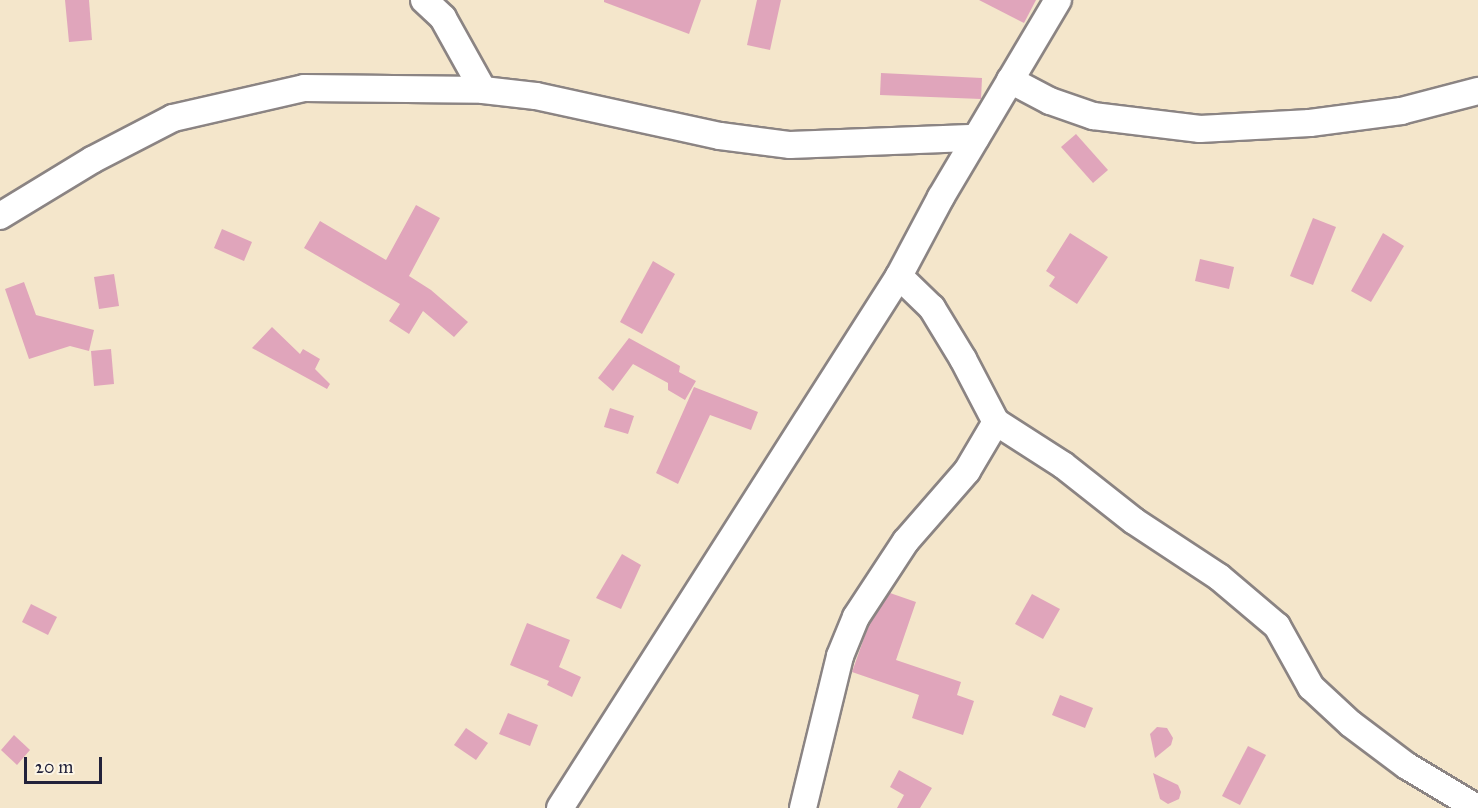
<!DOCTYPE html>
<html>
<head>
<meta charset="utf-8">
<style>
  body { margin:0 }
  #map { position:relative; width:1478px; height:808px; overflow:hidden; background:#f4e6cb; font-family:"IM FELL Great Primer",serif }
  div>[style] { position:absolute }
  .building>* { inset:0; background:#e0a5bb }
  .roads { filter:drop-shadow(2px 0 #8b8483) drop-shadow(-2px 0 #8b8483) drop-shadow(0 2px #8b8483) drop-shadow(0 -2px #8b8483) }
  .street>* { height:26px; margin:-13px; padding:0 13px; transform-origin:13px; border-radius:13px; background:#fff }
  span { translate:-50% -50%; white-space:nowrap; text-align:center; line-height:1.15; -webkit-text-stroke:5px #fcf5e5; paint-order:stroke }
  .scale { position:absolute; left:24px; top:757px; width:78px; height:27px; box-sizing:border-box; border:3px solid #22223b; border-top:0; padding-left:8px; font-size:18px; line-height:21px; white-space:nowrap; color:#22223b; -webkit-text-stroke:4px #fcf5e5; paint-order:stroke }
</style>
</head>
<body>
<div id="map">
  <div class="building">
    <div style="clip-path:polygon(65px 0,89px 0,92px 40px,69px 42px)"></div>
    <div style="clip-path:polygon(604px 0,701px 0,689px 34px,604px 2px)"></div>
    <div style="clip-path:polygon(757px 0,781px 0,770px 50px,747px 45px)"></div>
    <div style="clip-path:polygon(979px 0,1036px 0,1024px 23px)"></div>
    <div style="clip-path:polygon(881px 73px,982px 78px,981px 99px,880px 95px)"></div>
    <div style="clip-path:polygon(1076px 134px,1108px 170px,1093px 183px,1061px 147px)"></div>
    <div style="clip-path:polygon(416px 205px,440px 218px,409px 276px,431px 290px,468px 322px,454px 337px,423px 311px,409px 334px,389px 321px,400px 304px,304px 248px,320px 221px,386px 260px)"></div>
    <div style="clip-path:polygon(1313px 218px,1336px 227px,1313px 285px,1290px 276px)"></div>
    <div style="clip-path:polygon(222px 229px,252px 242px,244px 261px,214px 248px)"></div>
    <div style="clip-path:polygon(1070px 233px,1108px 257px,1077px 304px,1049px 286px,1055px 277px,1046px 271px)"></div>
    <div style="clip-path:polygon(1383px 233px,1404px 246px,1371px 302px,1351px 291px)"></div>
    <div style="clip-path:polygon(1200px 259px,1234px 267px,1229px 289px,1195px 281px)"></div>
    <div style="clip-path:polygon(653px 261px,675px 274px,642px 334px,620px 322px)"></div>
    <div style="clip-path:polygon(114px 274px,119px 306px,99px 309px,94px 277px)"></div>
    <div style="clip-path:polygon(24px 282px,36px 315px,94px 330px,89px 351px,70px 346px,29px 359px,5px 289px)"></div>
    <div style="clip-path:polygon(272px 327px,300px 354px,303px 349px,320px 359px,315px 369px,330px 384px,327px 389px,252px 348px)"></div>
    <div style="clip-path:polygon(629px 338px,680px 366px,679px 372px,696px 381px,685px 400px,668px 390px,668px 383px,633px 364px,613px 391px,598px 378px)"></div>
    <div style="clip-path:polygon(111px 349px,114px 384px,94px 386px,91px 351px)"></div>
    <div style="clip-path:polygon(694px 387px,758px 412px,751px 430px,710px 415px,678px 484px,656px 473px)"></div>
    <div style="clip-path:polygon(610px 408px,634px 416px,628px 434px,604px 427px)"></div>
    <div style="clip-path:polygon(622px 554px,641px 565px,621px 609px,596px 598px)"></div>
    <div style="clip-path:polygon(890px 593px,916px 602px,896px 660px,961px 682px,957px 695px,974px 701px,963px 735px,912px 718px,919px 695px,852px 672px,869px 624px)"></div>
    <div style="clip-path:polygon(1032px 594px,1060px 609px,1043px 639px,1015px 624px)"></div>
    <div style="clip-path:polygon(31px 604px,57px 617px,48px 635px,22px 622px)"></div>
    <div style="clip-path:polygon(527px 623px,570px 640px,559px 667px,581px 677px,572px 697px,547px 685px,549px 681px,510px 665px)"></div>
    <div style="clip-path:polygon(1060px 695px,1093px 708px,1085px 728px,1052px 715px)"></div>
    <div style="clip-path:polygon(508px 713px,538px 725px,530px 746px,499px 734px)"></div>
    <div style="clip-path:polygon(1157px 727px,1167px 728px,1173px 738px,1171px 745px,1155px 758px,1150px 734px)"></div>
    <div style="clip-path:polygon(466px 728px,488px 743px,476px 760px,454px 745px)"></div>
    <div style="clip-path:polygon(14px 735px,30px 750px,17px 765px,1px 750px)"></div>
    <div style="clip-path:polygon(1248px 746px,1266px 755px,1240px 805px,1222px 796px)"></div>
    <div style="clip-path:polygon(899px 770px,932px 788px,920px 808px,897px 808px,904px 795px,890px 787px)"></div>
    <div style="clip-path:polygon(1153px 773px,1178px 785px,1181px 792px,1179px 799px,1168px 804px,1160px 799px)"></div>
  </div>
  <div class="roads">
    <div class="street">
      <div style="left:424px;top:0;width:26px;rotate:43deg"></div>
      <div style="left:443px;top:18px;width:82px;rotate:60.9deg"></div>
      <div style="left:1010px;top:80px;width:45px;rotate:27.7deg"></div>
      <div style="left:1050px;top:101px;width:46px;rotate:19.2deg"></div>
      <div style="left:1093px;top:116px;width:108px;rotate:6.9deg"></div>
      <div style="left:1200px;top:129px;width:110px;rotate:-3.1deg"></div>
      <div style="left:1310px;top:123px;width:92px;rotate:-7.5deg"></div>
      <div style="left:1401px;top:111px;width:80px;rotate:-14.6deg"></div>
      <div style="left:0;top:216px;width:108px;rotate:-31.3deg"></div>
      <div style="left:92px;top:160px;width:91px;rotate:-27.4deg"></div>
      <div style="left:173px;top:118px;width:134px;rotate:-12.9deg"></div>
      <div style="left:304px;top:88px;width:179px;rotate:0.6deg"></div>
      <div style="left:483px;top:90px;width:53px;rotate:6.5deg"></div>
      <div style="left:536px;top:96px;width:188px;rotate:12.3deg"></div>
      <div style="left:720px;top:136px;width:71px;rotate:7.3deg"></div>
      <div style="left:790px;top:145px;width:186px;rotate:-2.2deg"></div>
      <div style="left:899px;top:276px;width:46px;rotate:44.1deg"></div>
      <div style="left:932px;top:308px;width:60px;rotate:58.7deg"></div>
      <div style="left:963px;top:359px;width:71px;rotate:62.4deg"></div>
      <div style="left:996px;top:422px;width:80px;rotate:32.7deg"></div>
      <div style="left:1063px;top:465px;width:90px;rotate:38.3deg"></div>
      <div style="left:1134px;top:521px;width:102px;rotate:33.4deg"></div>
      <div style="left:1219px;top:577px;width:76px;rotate:40.2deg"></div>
      <div style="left:1277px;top:626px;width:70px;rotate:60.9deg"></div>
      <div style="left:1311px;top:687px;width:54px;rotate:42.8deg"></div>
      <div style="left:1351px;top:724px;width:70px;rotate:36.9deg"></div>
      <div style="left:1407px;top:766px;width:82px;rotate:31deg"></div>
      <div style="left:560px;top:808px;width:631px;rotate:-57.49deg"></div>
      <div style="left:899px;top:276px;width:89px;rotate:-62deg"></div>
      <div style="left:941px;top:197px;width:229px;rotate:-59.3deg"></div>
      <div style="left:803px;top:808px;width:156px;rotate:-76.3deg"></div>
      <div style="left:840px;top:656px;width:42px;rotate:-67.7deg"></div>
      <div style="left:856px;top:617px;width:91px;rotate:-56.7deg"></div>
      <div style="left:906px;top:541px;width:93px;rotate:-48.9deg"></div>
      <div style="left:967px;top:471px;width:57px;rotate:-59.4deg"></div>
    </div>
  </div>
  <div class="scale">20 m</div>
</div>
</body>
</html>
